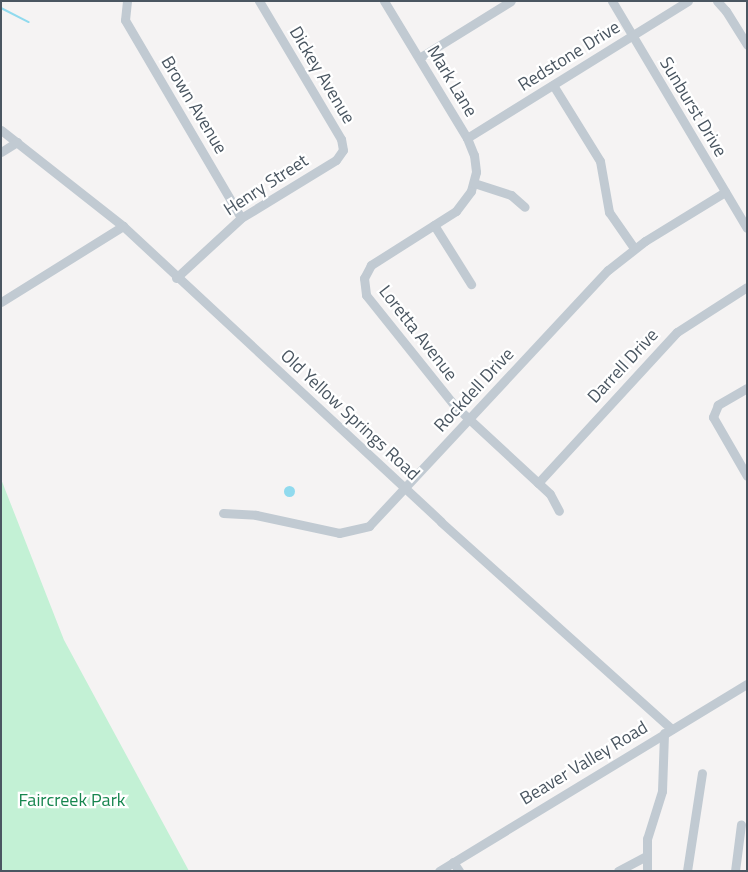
<!DOCTYPE html>
<html>
<head>
<meta charset="utf-8">
<style>
  body { margin:0 }
  #map { position:relative; width:748px; height:872px; overflow:hidden; background:#f5f3f3; font-family:"Titillium Web",sans-serif }
  div>[style] { position:absolute }
  .green>* { inset:0; background:#c3f1d5 }
  .water>* { inset:0; background:#90daee }
  .round { border-radius:50% }
  .stream>* { height:2px; margin:-1px; padding:0 1px; transform-origin:1px; border-radius:1px; background:#90daee }
  .minor>* { height:9px; margin:-4.5px; padding:0 4.5px; transform-origin:4.5px; border-radius:4.5px; background:#c1cad2 }
  span { translate:-50% -50%; white-space:nowrap; text-align:center; line-height:1.15; -webkit-text-stroke:4.5px #fff; paint-order:stroke }
  .street-label { font-size:18px; color:#4a5661 }
  .park-label { font-size:18px; color:#17864f }
  .frame { position:absolute; inset:0; border:2px solid #4a5661; pointer-events:none }
</style>
</head>
<body>
<div id="map">
  <div class="green">
    <div style="clip-path:polygon(1px 479px,64px 640px,189px 871px,1px 871px)"></div>
  </div>
  <div class="water">
    <div class="round" style="left:283.5px;top:485.5px;width:11px;height:11px"></div>
  </div>
  <div class="stream">
    <div style="left:1px;top:8px;width:31px;rotate:27deg"></div>
  </div>
  <div class="minor">
    <div style="left:127px;top:1px;width:19px;rotate:96deg"></div>
    <div style="left:125px;top:20px;width:229px;rotate:59.6deg"></div>
    <div style="left:384px;top:1px;width:160px;rotate:58.8deg"></div>
    <div style="left:467px;top:138px;width:18px;rotate:68deg"></div>
    <div style="left:474px;top:155px;width:17px;rotate:83deg"></div>
    <div style="left:476px;top:172px;width:20px;rotate:105deg"></div>
    <div style="left:471px;top:191px;width:25px;rotate:127deg"></div>
    <div style="left:456px;top:211px;width:101px;rotate:147.6deg"></div>
    <div style="left:371px;top:265px;width:15px;rotate:118deg"></div>
    <div style="left:364px;top:278px;width:17px;rotate:83deg"></div>
    <div style="left:366px;top:295px;width:142px;rotate:51.3deg"></div>
    <div style="left:455px;top:406px;width:129px;rotate:42.8deg"></div>
    <div style="left:550px;top:494px;width:19px;rotate:62deg"></div>
    <div style="left:612px;top:1px;width:264px;rotate:59.3deg"></div>
    <div style="left:717px;top:1px;width:13px;rotate:48deg"></div>
    <div style="left:726px;top:11px;width:40px;rotate:58deg"></div>
    <div style="left:419px;top:58px;width:108px;rotate:-31.8deg"></div>
    <div style="left:553px;top:85px;width:89px;rotate:58.3deg"></div>
    <div style="left:600px;top:161px;width:52px;rotate:80deg"></div>
    <div style="left:609px;top:212px;width:44px;rotate:55.2deg"></div>
    <div style="left:1px;top:130px;width:155px;rotate:38.2deg"></div>
    <div style="left:123px;top:226px;width:434px;rotate:42.9deg"></div>
    <div style="left:441px;top:522px;width:310px;rotate:41.9deg"></div>
    <div style="left:467px;top:138px;width:260px;rotate:-31.8deg"></div>
    <div style="left:1px;top:152px;width:19px;rotate:-32deg"></div>
    <div style="left:474px;top:183px;width:39px;rotate:18deg"></div>
    <div style="left:511px;top:195px;width:18px;rotate:41deg"></div>
    <div style="left:434px;top:225px;width:70px;rotate:57.9deg"></div>
    <div style="left:176px;top:278px;width:88px;rotate:-42.7deg"></div>
    <div style="left:241px;top:218px;width:111px;rotate:-31.4deg"></div>
    <div style="left:336px;top:160px;width:12px;rotate:-55deg"></div>
    <div style="left:343px;top:150px;width:11px;rotate:-100deg"></div>
    <div style="left:341px;top:139px;width:161px;rotate:-120.7deg"></div>
    <div style="left:1px;top:302px;width:144px;rotate:-31.9deg"></div>
    <div style="left:747px;top:388px;width:34px;rotate:150deg"></div>
    <div style="left:718px;top:405px;width:13px;rotate:113deg"></div>
    <div style="left:713px;top:417px;width:68px;rotate:60deg"></div>
    <div style="left:538px;top:483px;width:205px;rotate:-47.4deg"></div>
    <div style="left:677px;top:332px;width:83px;rotate:-32.7deg"></div>
    <div style="left:223px;top:513px;width:33px;rotate:3deg"></div>
    <div style="left:256px;top:515px;width:85px;rotate:12.2deg"></div>
    <div style="left:339px;top:533px;width:31px;rotate:-13deg"></div>
    <div style="left:369px;top:526px;width:350px;rotate:-47deg"></div>
    <div style="left:608px;top:270px;width:47px;rotate:-38.1deg"></div>
    <div style="left:645px;top:241px;width:94px;rotate:-31.5deg"></div>
    <div style="left:453px;top:862px;width:11px;rotate:56deg"></div>
    <div style="left:439px;top:871px;width:360px;rotate:-31.3deg"></div>
    <div style="left:618px;top:871px;width:32px;rotate:-28deg"></div>
    <div style="left:647px;top:871px;width:32px;rotate:-90deg"></div>
    <div style="left:647px;top:839px;width:50px;rotate:-72.6deg"></div>
    <div style="left:662px;top:791px;width:58px;rotate:-88deg"></div>
    <div style="left:687px;top:871px;width:99px;rotate:-81.3deg"></div>
    <div style="left:735px;top:871px;width:47px;rotate:-82.7deg"></div>
  </div>
  <div class="street-label">
    <span style="left:569px;top:56px;rotate:-32deg">Redstone Drive</span>
    <span style="left:322px;top:75px;rotate:59deg">Dickey Avenue</span>
    <span style="left:452px;top:81px;rotate:59deg">Mark Lane</span>
    <span style="left:194px;top:105px;rotate:59deg">Brown Avenue</span>
    <span style="left:693px;top:107px;rotate:59deg">Sunburst Drive</span>
    <span style="left:266px;top:185px;rotate:-33deg">Henry Street</span>
    <span style="left:418px;top:333px;rotate:52deg">Loretta Avenue</span>
    <span style="left:623px;top:366px;rotate:-47deg">Darrell Drive</span>
    <span style="left:474px;top:390px;rotate:-47deg">Rockdell Drive</span>
    <span style="left:350px;top:415px;rotate:43deg">Old Yellow Springs Road</span>
    <span style="left:584px;top:763px;rotate:-31deg">Beaver Valley Road</span>
  </div>
  <div class="park-label">
    <span style="left:72px;top:800px">Faircreek Park</span>
  </div>
  <div class="frame"></div>
</div>
</body>
</html>
